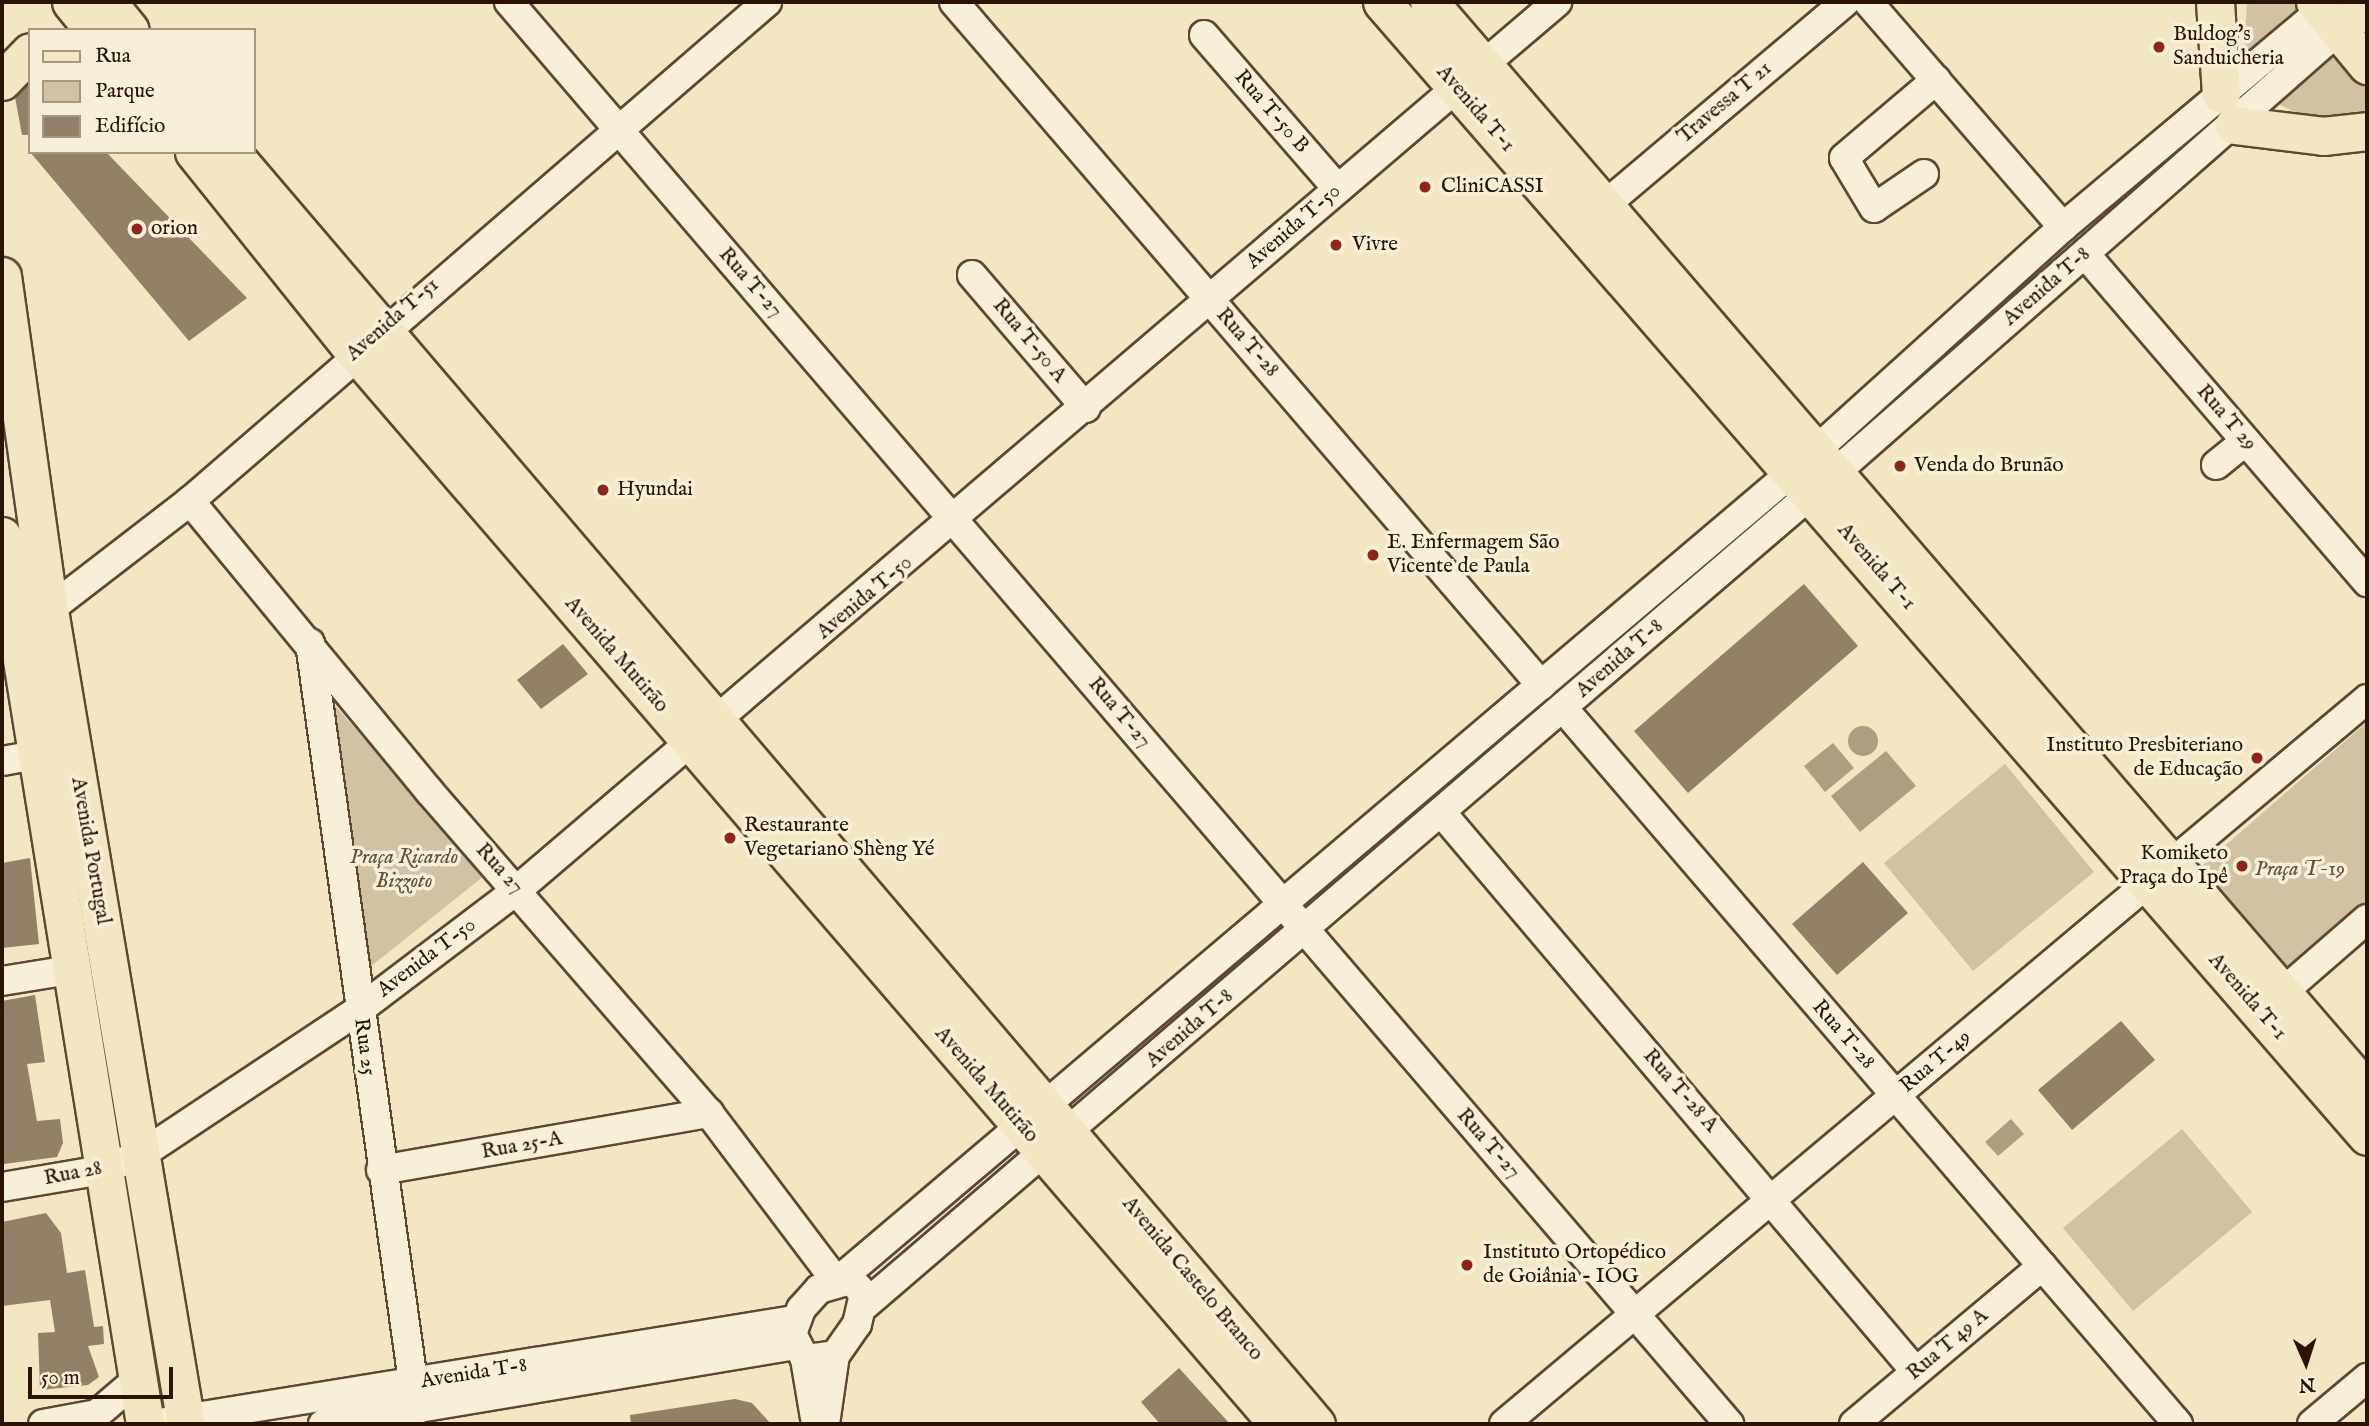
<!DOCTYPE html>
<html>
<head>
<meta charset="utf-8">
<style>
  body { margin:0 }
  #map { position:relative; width:2369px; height:1426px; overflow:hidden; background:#f2e6c3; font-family:"IM FELL English",serif }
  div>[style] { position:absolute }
  .green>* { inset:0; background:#d0c2a2 }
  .water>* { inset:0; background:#ae9e81 }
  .round { border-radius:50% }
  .building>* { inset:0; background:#928166 }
  .roads { filter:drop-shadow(2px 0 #5d4832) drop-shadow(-2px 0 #5d4832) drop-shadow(0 2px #5d4832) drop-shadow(0 -2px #5d4832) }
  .minor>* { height:28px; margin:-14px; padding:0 14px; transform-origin:14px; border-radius:14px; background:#f7efd8 }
  .major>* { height:37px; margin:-18.5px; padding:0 18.5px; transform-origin:18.5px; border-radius:18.5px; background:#f2e6c3 }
  .dots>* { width:19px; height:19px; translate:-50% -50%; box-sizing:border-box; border:4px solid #f7efd8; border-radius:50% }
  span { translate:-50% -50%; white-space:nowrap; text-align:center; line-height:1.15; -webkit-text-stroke:7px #f7efd8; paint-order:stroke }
  .poi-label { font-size:21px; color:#2b1302 }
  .left { translate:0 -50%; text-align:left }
  .right { translate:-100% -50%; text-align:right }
  .street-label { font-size:21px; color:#2b1302 }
  .park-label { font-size:21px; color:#65503a; font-style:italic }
  .frame { position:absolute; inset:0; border:4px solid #2b1302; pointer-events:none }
  .legend { position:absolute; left:28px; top:28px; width:228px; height:126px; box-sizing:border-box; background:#f7efd8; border:2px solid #a59782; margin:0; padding:9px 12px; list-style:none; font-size:21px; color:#2b1302 }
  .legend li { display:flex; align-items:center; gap:14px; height:35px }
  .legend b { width:35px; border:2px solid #a59782 }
  .north { position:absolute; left:2271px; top:1328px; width:70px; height:70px; -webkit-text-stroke:5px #f7efd8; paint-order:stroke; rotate:177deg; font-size:19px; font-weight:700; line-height:28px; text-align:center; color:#2b1302 }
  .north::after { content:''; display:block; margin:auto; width:24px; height:32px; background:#2b1302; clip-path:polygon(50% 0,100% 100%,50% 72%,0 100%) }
  .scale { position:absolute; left:28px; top:1367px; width:145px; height:32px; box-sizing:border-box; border:4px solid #2b1302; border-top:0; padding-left:9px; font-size:21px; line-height:24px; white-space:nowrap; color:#2b1302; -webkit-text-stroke:5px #f7efd8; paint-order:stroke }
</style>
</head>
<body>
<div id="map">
  <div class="green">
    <div style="clip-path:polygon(2247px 2px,2367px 2px,2367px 112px,2309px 119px,2278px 104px,2258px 83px,2244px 53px)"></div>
    <div style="clip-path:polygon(318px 686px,484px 876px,365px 971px)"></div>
    <div style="clip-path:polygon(2367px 722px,2367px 901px,2285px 973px,2196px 871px)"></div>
    <div style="clip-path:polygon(2005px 764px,2094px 872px,1973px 971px,1884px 863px)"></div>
    <div style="clip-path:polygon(2182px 1129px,2252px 1212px,2133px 1311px,2063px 1228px)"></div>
  </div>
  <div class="water">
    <div class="round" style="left:1848px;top:726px;width:30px;height:30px"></div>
    <div style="clip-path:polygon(1833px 743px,1854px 768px,1825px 792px,1804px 766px)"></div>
    <div style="clip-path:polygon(1886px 751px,1916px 786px,1860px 832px,1831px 796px)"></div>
    <div style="clip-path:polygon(2011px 1119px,2024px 1134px,1998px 1156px,1985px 1142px)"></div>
  </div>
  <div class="building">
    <div style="clip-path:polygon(30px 82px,30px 135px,22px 135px,15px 97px)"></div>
    <div style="clip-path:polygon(30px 152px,106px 152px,247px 298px,189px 341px)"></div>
    <div style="clip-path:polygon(1804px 584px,1858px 646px,1688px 793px,1634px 731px)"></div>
    <div style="clip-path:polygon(563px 644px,588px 674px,541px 709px,517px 680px)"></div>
    <div style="clip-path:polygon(30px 858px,39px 944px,2px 948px,2px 863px)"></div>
    <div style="clip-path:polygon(1863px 862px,1908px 913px,1837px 975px,1792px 924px)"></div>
    <div style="clip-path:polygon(35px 995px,45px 1062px,27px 1064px,37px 1121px,60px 1119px,63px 1143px,57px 1157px,4px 1164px,2px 1001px)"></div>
    <div style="clip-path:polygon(2121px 1021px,2155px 1060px,2072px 1130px,2038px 1090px)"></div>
    <div style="clip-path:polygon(46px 1213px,61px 1233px,67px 1273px,85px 1270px,94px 1327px,103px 1326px,104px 1344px,88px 1346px,99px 1377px,88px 1385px,40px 1390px,38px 1333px,55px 1332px,50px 1300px,2px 1306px,2px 1222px)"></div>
    <div style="clip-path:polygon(1179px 1368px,1230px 1424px,1160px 1424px,1141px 1402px)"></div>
    <div style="clip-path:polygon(735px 1399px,752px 1403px,771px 1424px,631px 1424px,630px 1415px)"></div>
  </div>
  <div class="roads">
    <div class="minor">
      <div style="left:509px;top:2px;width:1874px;rotate:49.37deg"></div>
      <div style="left:954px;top:2px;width:901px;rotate:49.32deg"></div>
      <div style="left:1868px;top:2px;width:298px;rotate:49.1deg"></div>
      <div style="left:1204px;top:35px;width:204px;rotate:49deg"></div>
      <div style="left:1924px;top:174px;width:60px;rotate:145.8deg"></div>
      <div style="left:1874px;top:208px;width:58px;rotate:-121deg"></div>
      <div style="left:1844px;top:158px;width:121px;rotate:-40.3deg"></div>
      <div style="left:1605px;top:205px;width:314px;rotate:-40.2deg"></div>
      <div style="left:2085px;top:254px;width:433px;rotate:49.3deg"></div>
      <div style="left:972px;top:275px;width:175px;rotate:49.4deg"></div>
      <div style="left:2216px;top:465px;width:38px;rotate:-39deg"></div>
      <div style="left:190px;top:501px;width:376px;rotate:50.5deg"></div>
      <div style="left:429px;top:791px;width:427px;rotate:49deg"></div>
      <div style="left:709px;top:1113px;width:211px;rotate:52.9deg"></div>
      <div style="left:37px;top:619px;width:193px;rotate:-37.6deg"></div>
      <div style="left:190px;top:501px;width:763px;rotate:-40.85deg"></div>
      <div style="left:310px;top:643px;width:774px;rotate:82.06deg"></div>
      <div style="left:1563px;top:708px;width:944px;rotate:49.34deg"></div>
      <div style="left:2px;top:761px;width:35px;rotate:-10deg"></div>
      <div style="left:1441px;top:812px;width:734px;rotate:49.69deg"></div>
      <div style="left:2px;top:981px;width:69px;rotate:-9.2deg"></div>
      <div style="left:2268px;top:1005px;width:131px;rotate:-41deg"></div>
      <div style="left:381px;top:1170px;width:333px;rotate:-9.9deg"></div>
      <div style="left:2px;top:1187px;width:101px;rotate:-9.6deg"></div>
      <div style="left:102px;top:1170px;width:43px;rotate:-21.8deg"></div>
      <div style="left:142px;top:1154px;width:260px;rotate:-33.6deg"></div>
      <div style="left:359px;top:1010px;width:198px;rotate:-37.2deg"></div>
      <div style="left:517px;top:890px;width:1368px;rotate:-40.49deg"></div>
      <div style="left:839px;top:1280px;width:1249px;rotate:-40.29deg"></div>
      <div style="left:1792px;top:472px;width:365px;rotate:-42.1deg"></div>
      <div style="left:2063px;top:227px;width:338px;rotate:-40deg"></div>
      <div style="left:851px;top:1280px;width:19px;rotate:47deg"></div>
      <div style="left:864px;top:1294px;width:31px;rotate:103deg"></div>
      <div style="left:857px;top:1324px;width:38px;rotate:125deg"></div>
      <div style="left:835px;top:1355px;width:30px;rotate:172deg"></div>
      <div style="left:805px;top:1359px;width:28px;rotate:-117deg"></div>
      <div style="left:792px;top:1334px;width:27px;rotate:-70deg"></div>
      <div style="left:801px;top:1309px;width:27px;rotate:-48deg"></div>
      <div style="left:819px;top:1289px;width:33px;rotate:-16deg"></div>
      <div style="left:865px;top:1305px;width:1247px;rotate:-40.61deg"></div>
      <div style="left:1812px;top:493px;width:701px;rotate:-41.3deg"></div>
      <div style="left:805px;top:1359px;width:66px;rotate:80.4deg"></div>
      <div style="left:43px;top:1424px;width:55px;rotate:-10.5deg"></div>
      <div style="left:97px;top:1414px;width:54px;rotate:-40.5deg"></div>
      <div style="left:153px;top:1424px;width:649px;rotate:-9.22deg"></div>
      <div style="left:323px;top:1424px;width:478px;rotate:-9.5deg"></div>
      <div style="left:825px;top:1424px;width:70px;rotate:-81.8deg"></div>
      <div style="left:1504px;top:1424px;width:1127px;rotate:-40.03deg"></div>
      <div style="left:1854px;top:1424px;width:246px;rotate:-40deg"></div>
      <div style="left:2312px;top:1424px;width:72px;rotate:-39.9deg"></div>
    </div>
    <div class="major">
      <div style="left:71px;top:2px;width:36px;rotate:51deg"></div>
      <div style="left:107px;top:2px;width:36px;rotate:51deg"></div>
      <div style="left:1382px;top:2px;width:1502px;rotate:49.02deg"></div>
      <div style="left:1429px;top:2px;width:1437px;rotate:49.26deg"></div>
      <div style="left:2215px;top:2px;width:92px;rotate:86.3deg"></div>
      <div style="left:2315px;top:2px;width:82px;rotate:50.5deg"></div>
      <div style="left:2339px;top:30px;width:38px;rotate:-43deg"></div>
      <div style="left:2px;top:81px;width:40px;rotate:-46deg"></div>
      <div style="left:2234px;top:125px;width:90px;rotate:7deg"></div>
      <div style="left:2323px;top:136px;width:44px;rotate:-6.5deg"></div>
      <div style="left:194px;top:152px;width:257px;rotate:51.2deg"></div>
      <div style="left:355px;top:352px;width:1415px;rotate:49.27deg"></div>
      <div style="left:231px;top:152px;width:1672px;rotate:49.54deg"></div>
      <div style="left:2px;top:276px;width:337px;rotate:82deg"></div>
      <div style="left:49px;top:610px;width:825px;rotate:80.45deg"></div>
      <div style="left:2px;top:536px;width:899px;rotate:80.85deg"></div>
    </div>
  </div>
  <div class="dots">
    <div style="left:2159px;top:47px;background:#8f2418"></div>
    <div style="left:1425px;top:187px;background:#8f2418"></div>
    <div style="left:137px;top:229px;background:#8f2418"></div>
    <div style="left:1336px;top:245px;background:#8f2418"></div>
    <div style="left:1900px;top:466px;background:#8f2418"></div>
    <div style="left:603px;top:490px;background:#8f2418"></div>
    <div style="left:1373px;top:555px;background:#8f2418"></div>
    <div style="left:2257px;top:758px;background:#8f2418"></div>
    <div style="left:730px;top:838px;background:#8f2418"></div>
    <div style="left:2242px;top:866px;background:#8f2418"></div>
    <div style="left:1467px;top:1265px;background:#8f2418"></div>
  </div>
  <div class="poi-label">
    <span class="left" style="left:2173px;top:47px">Buldog's<br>Sanduicheria</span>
    <span class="left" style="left:1441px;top:187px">CliniCASSI</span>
    <span class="left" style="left:151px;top:229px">orion</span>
    <span class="left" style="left:1352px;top:245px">Vivre</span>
    <span class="left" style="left:1914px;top:466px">Venda do Brunão</span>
    <span class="left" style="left:617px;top:490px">Hyundai</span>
    <span class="left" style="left:1387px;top:555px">E. Enfermagem São<br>Vicente de Paula</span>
    <span class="right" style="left:2243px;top:758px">Instituto Presbiteriano<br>de Educação</span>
    <span class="left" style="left:744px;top:838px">Restaurante<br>Vegetariano Shèng Yé</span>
    <span class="right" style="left:2228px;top:866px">Komiketo<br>Praça do Ipê</span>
    <span class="left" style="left:1483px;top:1265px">Instituto Ortopédico<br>de Goiânia - IOG</span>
  </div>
  <div class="street-label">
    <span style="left:1725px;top:103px;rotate:-40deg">Travessa T 21</span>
    <span style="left:1475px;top:109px;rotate:49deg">Avenida T-1</span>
    <span style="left:1271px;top:112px;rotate:49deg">Rua T-50 B</span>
    <span style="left:1294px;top:227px;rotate:-41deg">Avenida T-50</span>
    <span style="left:750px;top:283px;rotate:49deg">Rua T-27</span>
    <span style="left:2047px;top:287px;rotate:-41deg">Avenida T-8</span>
    <span style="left:393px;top:320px;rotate:-41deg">Avenida T-51</span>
    <span style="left:1029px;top:341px;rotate:50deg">Rua T-50 A</span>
    <span style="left:1247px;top:343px;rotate:49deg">Rua T-28</span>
    <span style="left:2226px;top:418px;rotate:49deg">Rua T 29</span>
    <span style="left:1876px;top:567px;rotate:49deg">Avenida T-1</span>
    <span style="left:865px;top:598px;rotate:-40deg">Avenida T-50</span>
    <span style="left:616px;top:655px;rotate:49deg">Avenida Mutirão</span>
    <span style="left:1620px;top:659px;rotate:-41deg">Avenida T-8</span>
    <span style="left:1119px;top:713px;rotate:50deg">Rua T-27</span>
    <span style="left:90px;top:851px;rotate:80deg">Avenida Portugal</span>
    <span style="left:499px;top:869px;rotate:48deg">Rua 27</span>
    <span style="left:427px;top:958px;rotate:-37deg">Avenida T-50</span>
    <span style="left:2247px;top:997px;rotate:49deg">Avenida T-1</span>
    <span style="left:1190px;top:1029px;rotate:-41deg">Avenida T-8</span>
    <span style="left:1843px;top:1035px;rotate:49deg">Rua T-28</span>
    <span style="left:364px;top:1047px;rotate:82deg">Rua 25</span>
    <span style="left:1936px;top:1062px;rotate:-40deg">Rua T-49</span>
    <span style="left:986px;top:1085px;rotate:49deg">Avenida Mutirão</span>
    <span style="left:1680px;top:1091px;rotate:49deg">Rua T-28 A</span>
    <span style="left:1488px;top:1144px;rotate:49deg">Rua T-27</span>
    <span style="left:522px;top:1146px;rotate:-10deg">Rua 25-A</span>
    <span style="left:73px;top:1174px;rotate:-11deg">Rua 28</span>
    <span style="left:1192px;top:1279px;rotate:50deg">Avenida Castelo Branco</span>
    <span style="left:1948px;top:1345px;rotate:-40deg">Rua T 49 A</span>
    <span style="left:474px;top:1374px;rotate:-9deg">Avenida T-8</span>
  </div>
  <div class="park-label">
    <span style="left:404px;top:870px">Praça Ricardo<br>Bizzoto</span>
    <span style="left:2300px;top:870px">Praça T-19</span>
  </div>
  <div class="frame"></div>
  <ul class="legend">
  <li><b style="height:9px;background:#f2e6c3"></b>Rua</li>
  <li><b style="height:19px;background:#d0c2a2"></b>Parque</li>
  <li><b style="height:19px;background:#928166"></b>Edifício</li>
  </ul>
  <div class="north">N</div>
  <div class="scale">50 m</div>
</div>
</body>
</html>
